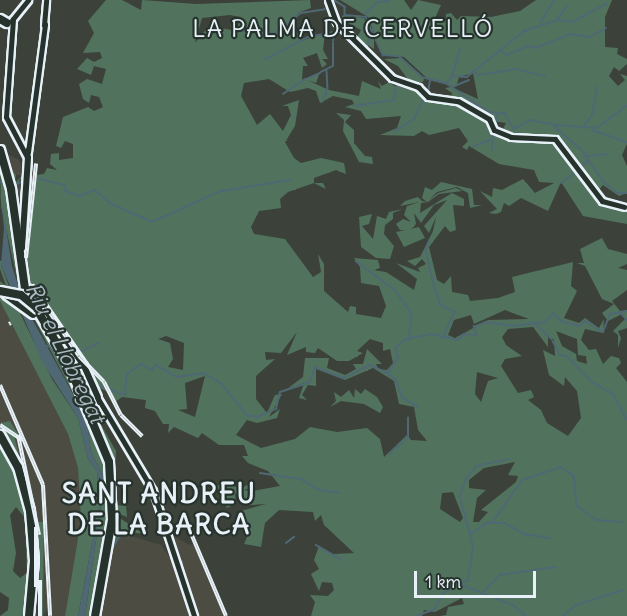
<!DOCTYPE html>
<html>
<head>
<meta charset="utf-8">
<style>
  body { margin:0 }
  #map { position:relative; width:627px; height:616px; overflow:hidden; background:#3c423a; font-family:Delius,sans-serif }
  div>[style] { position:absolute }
  .built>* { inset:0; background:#4c4c43 }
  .green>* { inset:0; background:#51735d }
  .water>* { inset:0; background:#4f6874 }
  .stream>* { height:1.5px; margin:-0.75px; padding:0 0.75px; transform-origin:0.75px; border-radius:0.75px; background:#4f6874 }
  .roads { filter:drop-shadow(2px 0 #e8f1f8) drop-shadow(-2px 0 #e8f1f8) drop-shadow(0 2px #e8f1f8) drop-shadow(0 -2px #e8f1f8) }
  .secondary>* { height:5px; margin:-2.5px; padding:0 2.5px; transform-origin:2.5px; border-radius:2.5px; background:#26332d }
  .primary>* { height:6px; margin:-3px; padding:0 3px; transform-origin:3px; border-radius:3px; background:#26332d }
  .motorway>* { height:8px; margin:-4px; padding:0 4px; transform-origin:4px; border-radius:4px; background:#26332d }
  .rail>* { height:4px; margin-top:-2px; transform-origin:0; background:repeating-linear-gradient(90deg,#26332d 0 4.5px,#e8f1f8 0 9px); box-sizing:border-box; border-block:2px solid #e8f1f8 }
  .bridges { filter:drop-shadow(2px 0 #e8f1f8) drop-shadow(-2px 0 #e8f1f8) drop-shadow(0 2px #e8f1f8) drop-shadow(0 -2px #e8f1f8) }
  .motorway-bridge>* { height:8px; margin:-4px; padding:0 4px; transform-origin:4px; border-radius:4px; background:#26332d }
  span { translate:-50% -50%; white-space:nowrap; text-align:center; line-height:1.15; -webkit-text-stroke:4.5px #26332d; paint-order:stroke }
  .water-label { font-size:22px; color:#abbac3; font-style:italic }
  .quarter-label { font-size:24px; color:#e8f1f8; letter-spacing:1.5px }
  .district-label { font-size:27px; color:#e8f1f8; font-weight:700; letter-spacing:1.5px }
  .scale { position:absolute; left:414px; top:571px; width:122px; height:27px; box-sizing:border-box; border:3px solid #e8f1f8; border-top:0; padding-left:8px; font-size:18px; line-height:21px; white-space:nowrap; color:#e8f1f8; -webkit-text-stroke:4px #26332d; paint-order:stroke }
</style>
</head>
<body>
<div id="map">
  <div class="built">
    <div style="clip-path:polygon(3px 152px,19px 160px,22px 169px,37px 164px,27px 258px,26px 237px,18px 236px,14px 189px,23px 182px,23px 175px,11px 175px)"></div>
    <div style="clip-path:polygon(0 301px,68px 434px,78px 468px,81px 520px,65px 616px,49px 616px,48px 607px,43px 616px,44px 523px,41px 616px,38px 579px,33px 616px,37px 540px,14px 435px,0 425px,8px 428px,0 423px)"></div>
    <div style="clip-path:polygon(184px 516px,226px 616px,99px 616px,109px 555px,121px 533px,161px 545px,172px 561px,188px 558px,175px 559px,169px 533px,189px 545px,194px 543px)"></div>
  </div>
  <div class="green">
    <div style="clip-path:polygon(evenodd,106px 0,122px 0,141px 10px,142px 0,196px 4px,310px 0,311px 8px,298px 13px,294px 26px,301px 41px,325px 33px,323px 50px,328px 59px,322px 59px,327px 64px,322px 68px,317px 53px,303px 58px,308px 66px,303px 66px,302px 80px,320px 72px,316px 83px,307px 80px,329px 90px,359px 96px,362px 81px,381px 89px,378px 81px,382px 86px,389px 82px,396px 87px,397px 80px,407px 82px,426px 96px,450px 99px,484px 116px,492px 127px,503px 129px,506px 123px,493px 121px,458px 99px,444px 97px,453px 94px,445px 88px,451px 87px,478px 99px,473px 73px,459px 77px,456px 87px,429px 80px,404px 57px,382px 54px,368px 17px,340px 0,404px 0,411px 10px,418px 0,441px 5px,435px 18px,446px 20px,446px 14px,451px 13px,457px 20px,461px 16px,491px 17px,520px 11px,536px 0,612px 0,605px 17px,605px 47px,618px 48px,617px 54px,627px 59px,627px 64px,619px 71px,614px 67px,609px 76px,618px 86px,625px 80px,620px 74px,627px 76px,627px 144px,622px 155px,627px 166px,627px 193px,619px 196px,603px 185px,598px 191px,601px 198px,604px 200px,602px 195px,627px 204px,627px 224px,583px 216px,561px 182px,548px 211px,521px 198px,509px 206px,504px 203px,501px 212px,496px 214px,489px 213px,497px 209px,480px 191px,492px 197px,493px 188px,502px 190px,523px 179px,535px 193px,554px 183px,539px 182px,534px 170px,499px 164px,469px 146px,467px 150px,462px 147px,468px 141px,459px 128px,429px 135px,422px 131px,414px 136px,380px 135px,397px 128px,401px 116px,366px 119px,361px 111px,345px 107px,354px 104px,352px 100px,333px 96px,320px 103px,316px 91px,308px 88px,290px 92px,269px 79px,244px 83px,241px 96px,257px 125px,270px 114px,283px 131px,291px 115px,288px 106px,282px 106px,299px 100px,295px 126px,285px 142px,294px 158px,301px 163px,321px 158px,344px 163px,346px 174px,336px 170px,314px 178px,314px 183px,323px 183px,326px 189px,314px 183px,288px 192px,280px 199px,281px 208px,259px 211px,251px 227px,254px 234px,285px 239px,313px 277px,321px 272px,318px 254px,324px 264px,324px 291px,348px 312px,350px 306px,356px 307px,356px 314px,381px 318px,386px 306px,379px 286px,361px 283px,360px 267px,354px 258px,378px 260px,380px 268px,373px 270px,386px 272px,414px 290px,417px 279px,396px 263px,420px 272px,418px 268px,426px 264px,422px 259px,415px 266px,407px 261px,420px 257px,433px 231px,436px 217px,429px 233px,424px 226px,447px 200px,434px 205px,421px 223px,414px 213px,416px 224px,410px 230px,400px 230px,396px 224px,403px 219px,411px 222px,404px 215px,407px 206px,420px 202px,400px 206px,405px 201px,418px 197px,422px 201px,427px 202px,422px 198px,425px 187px,432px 190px,441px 182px,472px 189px,474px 205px,482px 205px,470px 208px,468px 193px,457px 187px,437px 192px,429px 200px,438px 193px,456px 188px,462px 191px,439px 194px,428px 202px,421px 203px,420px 213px,452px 193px,464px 199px,464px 206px,453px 205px,456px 230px,450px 232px,445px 226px,429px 247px,437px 280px,444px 284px,451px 276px,452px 292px,468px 295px,470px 301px,498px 298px,515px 292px,512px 277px,573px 262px,571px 286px,577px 291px,564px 318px,579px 323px,585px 318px,599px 328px,604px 319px,603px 333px,585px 329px,581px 340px,589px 350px,596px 349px,603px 364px,611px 356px,619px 358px,621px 363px,616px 368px,627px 382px,627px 616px,440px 616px,446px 615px,448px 607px,464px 604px,462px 598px,435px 612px,424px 610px,422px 616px,311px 616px,315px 602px,310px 595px,328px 596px,334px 590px,332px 583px,322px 582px,319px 591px,311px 574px,319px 569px,314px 560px,319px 546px,333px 554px,354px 553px,324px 525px,321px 515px,315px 521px,313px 512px,279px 510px,265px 523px,261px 547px,244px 544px,248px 535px,241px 511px,266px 504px,250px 505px,235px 493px,236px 503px,227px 508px,217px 486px,225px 481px,240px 489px,253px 482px,254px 487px,243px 490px,253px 491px,280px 486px,268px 471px,248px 463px,242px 456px,248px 456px,244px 445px,219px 445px,202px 433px,198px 438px,174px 427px,168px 433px,169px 424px,163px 424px,155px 411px,145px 408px,146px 400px,122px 397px,114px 403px,109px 392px,99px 388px,93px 390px,91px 407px,116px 451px,114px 505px,126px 506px,127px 517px,115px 512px,115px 515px,144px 534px,120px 531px,109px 555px,99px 616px,85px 616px,105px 479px,91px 453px,87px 420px,20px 292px,1px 206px,0 158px,16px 175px,14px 184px,23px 175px,14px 189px,18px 236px,26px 237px,27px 258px,36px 175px,44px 174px,47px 168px,57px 170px,50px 164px,51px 154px,59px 153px,59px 160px,73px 158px,73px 144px,65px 141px,61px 148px,56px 146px,63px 117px,88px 107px,94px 111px,103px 107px,99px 97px,91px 95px,89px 103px,83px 99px,79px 84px,87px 79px,102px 84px,106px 69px,94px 66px,91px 75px,77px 69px,87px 58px,94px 62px,102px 58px,100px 52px,83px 53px,94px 33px,88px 21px,106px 0,230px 15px,240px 17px,237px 31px,209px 26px,195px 43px,202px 18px,230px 15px,106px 0,505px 310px,529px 319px,488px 320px,455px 338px,448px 335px,454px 320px,471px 315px,474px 324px,505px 310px,106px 0,533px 327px,548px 347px,548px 336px,554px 340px,555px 356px,543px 350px,549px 375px,564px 386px,565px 377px,577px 391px,581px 418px,568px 436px,547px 423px,541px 410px,528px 400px,534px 397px,531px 390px,518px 393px,501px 366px,505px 359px,522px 356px,506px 345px,502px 337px,508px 329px,533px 327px,106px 0,556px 331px,577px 339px,578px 355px,586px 356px,587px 364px,577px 361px,576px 354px,562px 346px,556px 331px,106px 0,297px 332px,287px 355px,306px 347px,306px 352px,315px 353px,318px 348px,337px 361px,349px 361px,363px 353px,357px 351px,370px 339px,383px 343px,383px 351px,390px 349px,393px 363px,387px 370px,378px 369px,376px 364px,382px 364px,367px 349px,363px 364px,353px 364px,356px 369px,345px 375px,327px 368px,329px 358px,305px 358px,303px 377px,287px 389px,304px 383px,299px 398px,307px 400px,302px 395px,308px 385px,316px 386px,316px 369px,345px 380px,373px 368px,394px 381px,399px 404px,414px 407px,418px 430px,427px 441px,411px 440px,407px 435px,384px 457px,380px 439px,367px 428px,337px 432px,310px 427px,295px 439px,261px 448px,236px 435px,247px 420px,257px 423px,277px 418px,280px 409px,269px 417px,282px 394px,275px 395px,267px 413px,256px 399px,256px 376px,275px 359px,266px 360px,265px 352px,281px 353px,297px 332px,106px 0,166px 336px,184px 343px,183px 370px,168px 367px,173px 359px,170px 343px,158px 339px,166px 336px,106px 0,477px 372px,498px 378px,488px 381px,481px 402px,475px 394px,477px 372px,106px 0,205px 376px,195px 417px,178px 410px,187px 409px,185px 383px,205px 376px,106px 0,515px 462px,508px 475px,518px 476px,516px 482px,481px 510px,488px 512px,479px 522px,473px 522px,477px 498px,486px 490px,469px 488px,469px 480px,484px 468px,515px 462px,106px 0,453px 492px,463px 518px,460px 522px,440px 509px,442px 493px,453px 492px)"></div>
    <div style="clip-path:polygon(343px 15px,364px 18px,371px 31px,366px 32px,374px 33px,374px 49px,357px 38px,361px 30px,341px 19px)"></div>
    <div style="clip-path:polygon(401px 58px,424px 79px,423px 82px,410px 82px,398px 66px,384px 59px)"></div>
    <div style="clip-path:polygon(336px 113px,351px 115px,345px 122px,354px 130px,354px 143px,365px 156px,372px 157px,373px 164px,359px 162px,343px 131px,344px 120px)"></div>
    <div style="clip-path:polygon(403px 209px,393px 213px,393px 219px,385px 225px,384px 234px,394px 246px,390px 259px,376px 258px,361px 247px,359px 217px,372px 214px,369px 224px,362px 226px,373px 239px,377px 216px,386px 219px,389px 212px)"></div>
    <div style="clip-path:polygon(419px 227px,425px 238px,404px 247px,396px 232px)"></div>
    <div style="clip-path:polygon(602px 238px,608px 249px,627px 254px,627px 264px,618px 268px,627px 270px,627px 290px,612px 301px,620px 311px,627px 310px,627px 328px,618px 331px,621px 338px,618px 348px,618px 335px,613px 331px,625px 319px,622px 314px,608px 321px,602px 313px,614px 304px,602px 299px,585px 266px,577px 263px,584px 263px,580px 249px)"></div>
    <div style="clip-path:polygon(4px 259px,1px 265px,17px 307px,52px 379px,78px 418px,88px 459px,97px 471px,100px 503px,78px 616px,65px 616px,81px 520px,78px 468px,68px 434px,0 301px,0 281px,6px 286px,0 269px,0 261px)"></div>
    <div style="clip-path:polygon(355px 389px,361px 394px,365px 389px,377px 397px,383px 407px,380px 413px,364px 404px,341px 401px,330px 407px,336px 401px,334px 392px,341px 397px,349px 390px,354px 398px)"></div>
    <div style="clip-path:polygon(evenodd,10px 421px,21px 439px,14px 435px,35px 524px,33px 616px,0 616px,8px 610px,9px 598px,0 592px,0 425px,5px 426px,0 423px,10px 421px,16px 507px,25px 518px,27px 573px,20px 578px,13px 571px,16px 553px,10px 515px,16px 507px)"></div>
    <div style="clip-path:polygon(38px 522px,44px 522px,43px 616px,41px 616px)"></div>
  </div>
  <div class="water">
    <div style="clip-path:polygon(0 191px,12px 266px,24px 304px,87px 420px,91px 453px,105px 479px,85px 616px,78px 616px,100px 503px,97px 471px,88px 459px,78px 418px,43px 363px,1px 265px,4px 228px)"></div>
  </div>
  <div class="stream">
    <div style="left:334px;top:0;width:13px;rotate:32deg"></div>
    <div style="left:345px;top:7px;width:8px;rotate:90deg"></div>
    <div style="left:345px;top:15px;width:21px;rotate:5deg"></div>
    <div style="left:366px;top:17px;width:42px;rotate:65.9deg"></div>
    <div style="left:383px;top:55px;width:16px;rotate:4deg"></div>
    <div style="left:399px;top:56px;width:31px;rotate:42deg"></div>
    <div style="left:422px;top:77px;width:25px;rotate:14deg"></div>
    <div style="left:446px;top:83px;width:52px;rotate:34deg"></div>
    <div style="left:489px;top:112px;width:16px;rotate:4deg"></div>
    <div style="left:505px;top:113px;width:18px;rotate:61deg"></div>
    <div style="left:514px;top:129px;width:18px;rotate:-29deg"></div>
    <div style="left:530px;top:120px;width:22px;rotate:10deg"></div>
    <div style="left:552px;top:124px;width:38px;rotate:41deg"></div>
    <div style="left:581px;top:149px;width:40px;rotate:55.1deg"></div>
    <div style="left:604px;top:182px;width:18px;rotate:38deg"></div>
    <div style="left:618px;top:193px;width:9px"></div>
    <div style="left:365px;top:14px;width:18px;rotate:-43deg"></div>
    <div style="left:378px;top:2px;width:11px;rotate:-5deg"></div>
    <div style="left:559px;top:20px;width:14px;rotate:8deg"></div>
    <div style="left:573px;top:22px;width:38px;rotate:-29deg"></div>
    <div style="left:541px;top:22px;width:26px;rotate:-59deg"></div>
    <div style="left:243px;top:31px;width:33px;rotate:3deg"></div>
    <div style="left:276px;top:33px;width:32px;rotate:-39deg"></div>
    <div style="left:301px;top:13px;width:24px;rotate:-9deg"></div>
    <div style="left:333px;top:41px;width:16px;rotate:-76deg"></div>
    <div style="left:367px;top:46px;width:17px;rotate:-73deg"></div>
    <div style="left:501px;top:51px;width:7px;rotate:34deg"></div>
    <div style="left:507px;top:55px;width:23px;rotate:-23deg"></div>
    <div style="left:528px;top:46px;width:8px;rotate:14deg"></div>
    <div style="left:536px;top:48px;width:37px;rotate:-22deg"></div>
    <div style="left:570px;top:34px;width:20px;rotate:9deg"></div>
    <div style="left:590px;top:37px;width:18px;rotate:-29deg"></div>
    <div style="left:264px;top:60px;width:50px;rotate:-27.6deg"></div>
    <div style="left:308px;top:37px;width:25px;rotate:-11deg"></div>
    <div style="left:327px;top:71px;width:18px;rotate:87deg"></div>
    <div style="left:472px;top:71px;width:8px;rotate:30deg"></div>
    <div style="left:479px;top:75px;width:37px;rotate:-9deg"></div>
    <div style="left:516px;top:69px;width:30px;rotate:14deg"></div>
    <div style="left:321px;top:72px;width:13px;rotate:-27deg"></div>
    <div style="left:333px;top:66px;width:23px;rotate:-90deg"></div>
    <div style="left:452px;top:76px;width:28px;rotate:-73deg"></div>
    <div style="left:309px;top:78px;width:12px;rotate:-24deg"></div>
    <div style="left:447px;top:83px;width:9px;rotate:-54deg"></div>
    <div style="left:452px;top:76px;width:15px;rotate:4deg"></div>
    <div style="left:467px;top:77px;width:73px;rotate:-38.9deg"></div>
    <div style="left:524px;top:31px;width:35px;rotate:-18deg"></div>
    <div style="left:557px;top:20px;width:16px;rotate:-55deg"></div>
    <div style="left:452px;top:87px;width:18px;rotate:-22deg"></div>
    <div style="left:428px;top:93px;width:13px;rotate:-81deg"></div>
    <div style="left:283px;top:94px;width:27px;rotate:-34deg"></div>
    <div style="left:322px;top:102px;width:13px;rotate:-67deg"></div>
    <div style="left:354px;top:106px;width:40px;rotate:-8.5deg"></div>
    <div style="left:394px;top:100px;width:13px;rotate:-81deg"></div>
    <div style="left:555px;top:125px;width:42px;rotate:4.1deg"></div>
    <div style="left:597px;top:128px;width:38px;rotate:-37deg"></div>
    <div style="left:584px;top:125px;width:12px;rotate:-48deg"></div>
    <div style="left:592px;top:116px;width:29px;rotate:-80deg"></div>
    <div style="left:495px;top:128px;width:15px;rotate:-79deg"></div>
    <div style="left:592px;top:130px;width:37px;rotate:19deg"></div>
    <div style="left:394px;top:132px;width:24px;rotate:-33deg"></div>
    <div style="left:414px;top:119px;width:23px;rotate:-65deg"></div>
    <div style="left:472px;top:147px;width:22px;rotate:-21deg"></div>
    <div style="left:492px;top:150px;width:17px;rotate:-87deg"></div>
    <div style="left:586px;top:156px;width:22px;rotate:-5deg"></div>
    <div style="left:579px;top:168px;width:11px;rotate:-38deg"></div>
    <div style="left:36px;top:178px;width:30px;rotate:14deg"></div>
    <div style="left:65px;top:185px;width:6px;rotate:81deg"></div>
    <div style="left:66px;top:191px;width:15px;rotate:20deg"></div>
    <div style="left:80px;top:196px;width:16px;rotate:-22deg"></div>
    <div style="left:95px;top:190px;width:20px;rotate:41deg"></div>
    <div style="left:110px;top:203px;width:46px;rotate:24.3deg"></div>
    <div style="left:152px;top:222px;width:76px;rotate:-24.2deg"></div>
    <div style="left:0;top:182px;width:8px;rotate:30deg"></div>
    <div style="left:561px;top:183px;width:17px;rotate:-36deg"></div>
    <div style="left:14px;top:186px;width:10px;rotate:-29deg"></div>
    <div style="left:222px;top:191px;width:70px;rotate:-9.1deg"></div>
    <div style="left:430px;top:240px;width:11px;rotate:112deg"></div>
    <div style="left:426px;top:250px;width:40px;rotate:77deg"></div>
    <div style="left:435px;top:289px;width:17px;rotate:69deg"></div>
    <div style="left:441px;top:305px;width:16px;rotate:27deg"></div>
    <div style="left:455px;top:312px;width:29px;rotate:115deg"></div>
    <div style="left:356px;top:261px;width:50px;rotate:36.9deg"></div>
    <div style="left:396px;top:291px;width:28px;rotate:55deg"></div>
    <div style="left:620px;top:312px;width:11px;rotate:49deg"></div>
    <div style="left:533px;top:322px;width:25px;rotate:42deg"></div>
    <div style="left:409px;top:340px;width:24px;rotate:-85deg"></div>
    <div style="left:553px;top:341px;width:16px;rotate:63deg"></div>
    <div style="left:560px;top:355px;width:7px;rotate:8deg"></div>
    <div style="left:567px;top:356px;width:36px;rotate:46deg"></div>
    <div style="left:592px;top:382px;width:24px;rotate:30deg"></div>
    <div style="left:613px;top:394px;width:29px;rotate:61deg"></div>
    <div style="left:46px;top:346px;width:10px;rotate:6deg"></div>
    <div style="left:79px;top:353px;width:22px;rotate:-27deg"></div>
    <div style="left:386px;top:373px;width:12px;rotate:31deg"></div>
    <div style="left:396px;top:379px;width:20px;rotate:70deg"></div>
    <div style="left:403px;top:398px;width:17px;rotate:31deg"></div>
    <div style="left:80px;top:384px;width:10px"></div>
    <div style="left:95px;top:385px;width:32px;rotate:18deg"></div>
    <div style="left:125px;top:395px;width:21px;rotate:-85deg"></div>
    <div style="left:127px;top:374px;width:17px;rotate:-36deg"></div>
    <div style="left:141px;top:364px;width:13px;rotate:29deg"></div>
    <div style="left:152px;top:370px;width:6px;rotate:-51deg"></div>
    <div style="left:156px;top:365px;width:24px;rotate:30deg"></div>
    <div style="left:177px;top:377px;width:27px;rotate:-8deg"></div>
    <div style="left:204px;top:373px;width:21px;rotate:31deg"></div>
    <div style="left:222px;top:384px;width:40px;rotate:51deg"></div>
    <div style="left:247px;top:415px;width:10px;rotate:11deg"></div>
    <div style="left:257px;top:417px;width:21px;rotate:-23deg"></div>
    <div style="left:276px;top:409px;width:17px;rotate:-77deg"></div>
    <div style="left:280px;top:392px;width:32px;rotate:-18deg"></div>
    <div style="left:310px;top:382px;width:16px;rotate:-72deg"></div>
    <div style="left:315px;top:367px;width:31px;rotate:21deg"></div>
    <div style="left:344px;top:378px;width:29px;rotate:-27deg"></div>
    <div style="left:370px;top:365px;width:20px;rotate:24deg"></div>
    <div style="left:388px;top:373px;width:18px;rotate:-56deg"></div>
    <div style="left:398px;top:358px;width:10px;rotate:-107deg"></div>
    <div style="left:395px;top:348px;width:14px;rotate:-39deg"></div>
    <div style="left:406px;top:339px;width:26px;rotate:-11deg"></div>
    <div style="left:432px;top:334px;width:27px;rotate:13deg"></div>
    <div style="left:458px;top:340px;width:8px;rotate:-45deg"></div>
    <div style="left:464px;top:334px;width:13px;rotate:4deg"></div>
    <div style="left:477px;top:335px;width:9px;rotate:-111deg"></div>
    <div style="left:474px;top:327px;width:13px;rotate:-23deg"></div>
    <div style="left:486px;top:322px;width:27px;rotate:8deg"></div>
    <div style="left:513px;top:326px;width:33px;rotate:-7deg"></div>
    <div style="left:546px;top:322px;width:11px;rotate:-52deg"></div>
    <div style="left:553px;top:313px;width:13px;rotate:42deg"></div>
    <div style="left:563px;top:322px;width:17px;rotate:13deg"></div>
    <div style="left:580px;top:326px;width:7px;rotate:-45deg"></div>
    <div style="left:585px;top:321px;width:21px;rotate:31deg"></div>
    <div style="left:603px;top:332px;width:19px;rotate:-69deg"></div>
    <div style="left:610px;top:314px;width:17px;rotate:-10deg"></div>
    <div style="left:389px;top:454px;width:25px;rotate:-42deg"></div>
    <div style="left:408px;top:437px;width:19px;rotate:-90deg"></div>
    <div style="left:260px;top:473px;width:41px;rotate:8.3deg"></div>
    <div style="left:301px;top:479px;width:21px;rotate:31deg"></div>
    <div style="left:319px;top:490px;width:21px;rotate:8deg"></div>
    <div style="left:492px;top:523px;width:52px;rotate:-55.1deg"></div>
    <div style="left:522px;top:480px;width:41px;rotate:-18.4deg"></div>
    <div style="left:561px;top:467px;width:16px;rotate:35deg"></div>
    <div style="left:574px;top:476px;width:30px;rotate:84deg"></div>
    <div style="left:577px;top:506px;width:24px;rotate:35deg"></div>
    <div style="left:597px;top:520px;width:25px;rotate:5deg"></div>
    <div style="left:470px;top:534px;width:20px;rotate:-33deg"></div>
    <div style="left:487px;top:523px;width:18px"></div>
    <div style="left:505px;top:523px;width:22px;rotate:30deg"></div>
    <div style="left:524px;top:534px;width:26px;rotate:9deg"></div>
    <div style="left:286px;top:543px;width:10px;rotate:-37deg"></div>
    <div style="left:316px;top:545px;width:30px;rotate:30deg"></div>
    <div style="left:111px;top:550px;width:19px;rotate:-58deg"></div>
    <div style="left:182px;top:571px;width:9px;rotate:-90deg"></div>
    <div style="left:462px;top:585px;width:57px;rotate:21.6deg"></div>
    <div style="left:515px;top:606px;width:15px;rotate:42deg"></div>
    <div style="left:484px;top:591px;width:23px;rotate:-45deg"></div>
    <div style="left:500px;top:575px;width:57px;rotate:-8.1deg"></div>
    <div style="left:416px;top:616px;width:20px;rotate:-20deg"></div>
    <div style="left:435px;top:609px;width:18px;rotate:-63deg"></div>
    <div style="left:443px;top:593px;width:28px;rotate:-27deg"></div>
    <div style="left:468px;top:580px;width:33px;rotate:-81deg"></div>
    <div style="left:473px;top:547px;width:52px;rotate:-104.6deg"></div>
    <div style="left:460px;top:497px;width:19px;rotate:-72deg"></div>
    <div style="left:466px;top:479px;width:16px;rotate:-52deg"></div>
    <div style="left:476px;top:466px;width:33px;rotate:-12deg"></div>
    <div style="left:563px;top:616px;width:17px;rotate:-40deg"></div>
    <div style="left:576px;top:605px;width:49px;rotate:-17.7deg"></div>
  </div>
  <div class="roads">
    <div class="secondary">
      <div style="left:328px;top:0;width:23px;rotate:70deg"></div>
      <div style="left:336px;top:22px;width:79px;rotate:45deg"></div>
      <div style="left:392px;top:78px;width:28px;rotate:19deg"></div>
      <div style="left:418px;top:87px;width:14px;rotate:45deg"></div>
      <div style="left:428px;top:97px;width:30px;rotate:8deg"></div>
      <div style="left:458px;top:101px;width:36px;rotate:30deg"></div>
      <div style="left:489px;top:119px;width:12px;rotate:66deg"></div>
      <div style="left:494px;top:130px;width:18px;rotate:22deg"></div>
      <div style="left:511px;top:137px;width:44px;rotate:2.6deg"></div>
      <div style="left:555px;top:139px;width:78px;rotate:52.8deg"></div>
      <div style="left:602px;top:201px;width:23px;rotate:15deg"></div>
      <div style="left:13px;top:19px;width:98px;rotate:94.1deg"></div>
      <div style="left:6px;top:117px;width:45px;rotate:62.3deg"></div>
      <div style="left:27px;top:157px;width:8px;rotate:-83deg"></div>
      <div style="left:12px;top:20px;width:26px;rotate:-51deg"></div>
      <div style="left:44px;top:25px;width:25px;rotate:-85deg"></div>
      <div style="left:28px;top:152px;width:129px;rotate:-82.4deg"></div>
      <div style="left:99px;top:402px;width:5px;rotate:-112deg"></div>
      <div style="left:97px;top:397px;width:109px;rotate:59.2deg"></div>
      <div style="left:153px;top:491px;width:132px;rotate:71.8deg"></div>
    </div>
    <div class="primary">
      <div style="left:22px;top:248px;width:91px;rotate:-86.2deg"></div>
      <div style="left:31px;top:289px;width:93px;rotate:55.5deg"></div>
      <div style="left:84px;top:366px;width:34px;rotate:66deg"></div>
    </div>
    <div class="motorway">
      <div style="left:0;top:19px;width:8px;rotate:30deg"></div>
      <div style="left:0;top:150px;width:41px;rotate:74.2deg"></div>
      <div style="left:11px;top:189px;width:101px;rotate:82deg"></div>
      <div style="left:25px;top:289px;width:83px;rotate:59.7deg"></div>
      <div style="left:67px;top:361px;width:109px;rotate:67.4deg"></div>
      <div style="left:109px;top:462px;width:58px;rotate:87deg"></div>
      <div style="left:112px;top:520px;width:97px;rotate:100deg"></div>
      <div style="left:7px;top:295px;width:32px;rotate:36deg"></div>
      <div style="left:0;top:435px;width:37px;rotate:61deg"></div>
      <div style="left:18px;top:467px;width:46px;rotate:74.7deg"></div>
      <div style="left:30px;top:511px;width:50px;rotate:85.4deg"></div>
      <div style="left:34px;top:561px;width:55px;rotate:95.2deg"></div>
    </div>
  </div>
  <div class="rail">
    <div style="left:26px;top:258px;width:95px;rotate:-83.9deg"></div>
    <div style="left:36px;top:292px;width:77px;rotate:56.1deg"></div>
    <div style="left:79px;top:356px;width:36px;rotate:46deg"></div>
    <div style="left:104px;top:382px;width:37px;rotate:63deg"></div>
    <div style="left:121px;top:415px;width:30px;rotate:45deg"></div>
    <div style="left:9px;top:324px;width:2px;rotate:-27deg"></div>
    <div style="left:0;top:385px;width:109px;rotate:66.7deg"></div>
    <div style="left:43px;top:485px;width:131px;rotate:86.9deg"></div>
    <div style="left:0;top:425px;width:27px;rotate:34deg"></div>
    <div style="left:18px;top:435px;width:102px;rotate:78.1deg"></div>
    <div style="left:182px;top:512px;width:113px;rotate:67.1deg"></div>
    <div style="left:36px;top:527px;width:60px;rotate:90deg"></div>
    <div style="left:40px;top:580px;width:36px;rotate:90deg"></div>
  </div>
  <div class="bridges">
    <div class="motorway-bridge">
      <div style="left:0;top:291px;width:21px;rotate:11deg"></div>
      <div style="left:21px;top:295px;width:22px;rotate:39deg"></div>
    </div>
  </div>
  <div class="water-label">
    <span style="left:65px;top:353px;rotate:64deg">Riu el Llobregat</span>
  </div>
  <div class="quarter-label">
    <span style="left:343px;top:29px">LA PALMA DE CERVELLÓ</span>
  </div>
  <div class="district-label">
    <span style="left:159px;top:509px">SANT ANDREU<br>DE LA BARCA</span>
  </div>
  <div class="scale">1 km</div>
</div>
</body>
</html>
